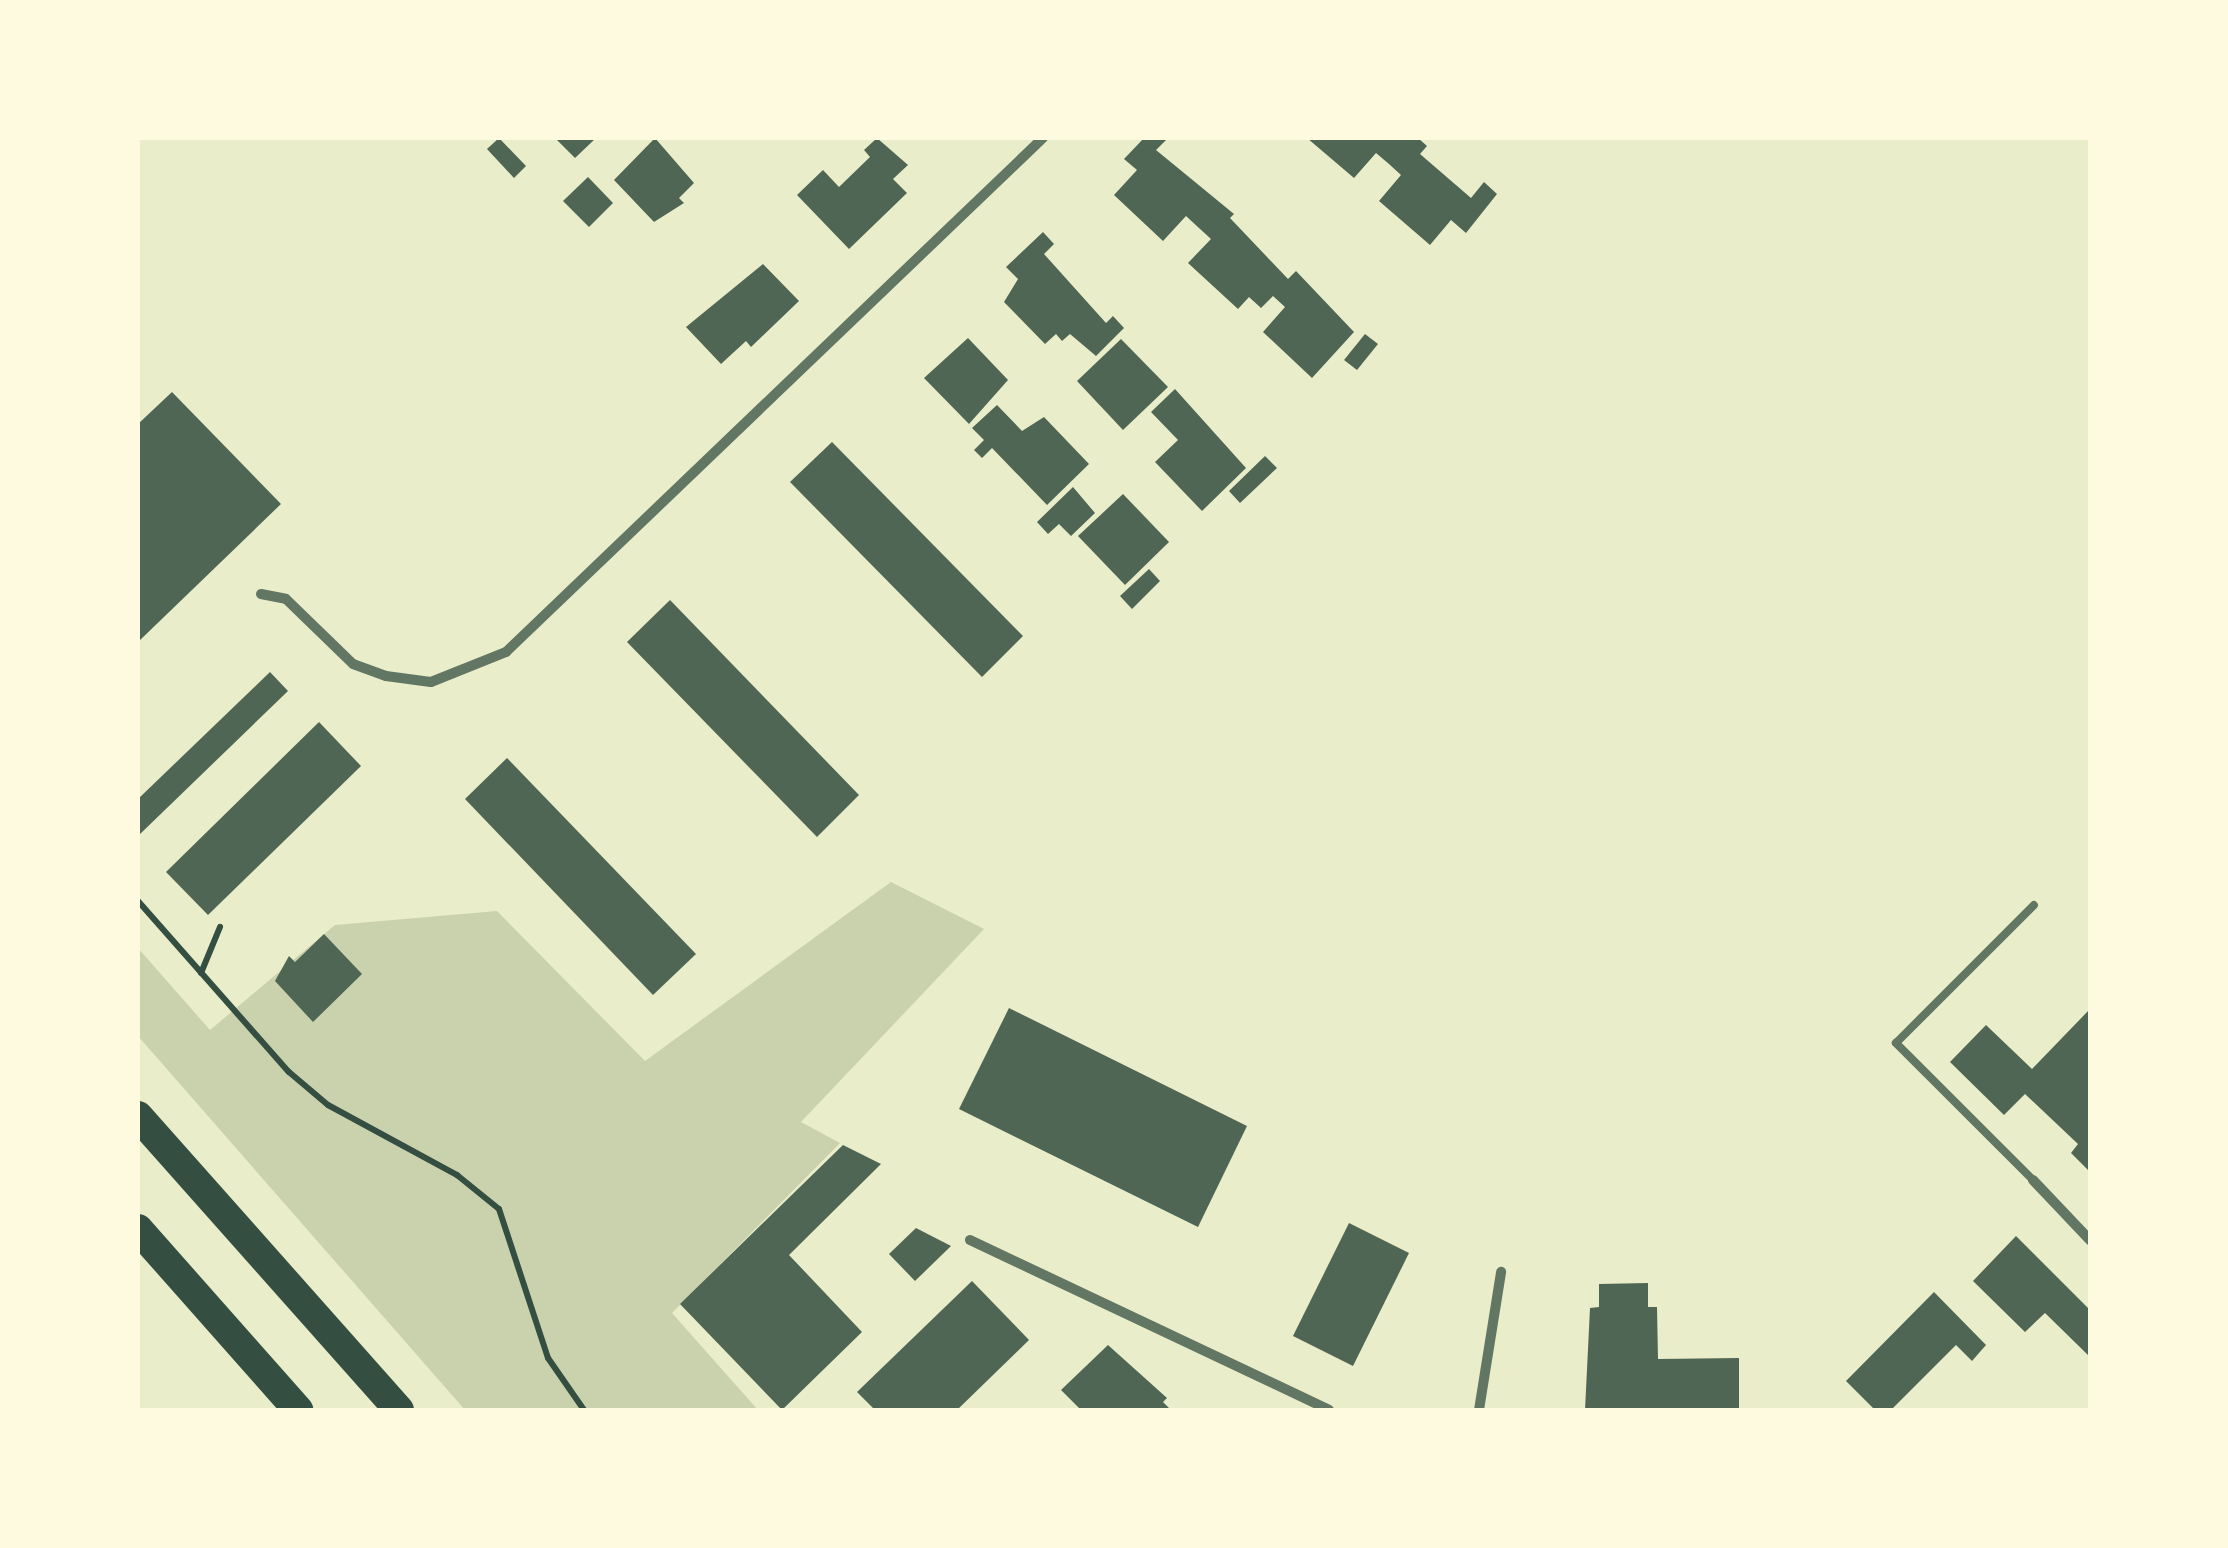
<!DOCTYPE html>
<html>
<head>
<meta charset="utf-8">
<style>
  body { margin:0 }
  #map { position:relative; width:2228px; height:1548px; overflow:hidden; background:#e9edc9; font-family:"Source Serif 4",serif }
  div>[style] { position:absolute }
  .green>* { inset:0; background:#cad2ad }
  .building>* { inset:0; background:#4f6655 }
  .path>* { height:6px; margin:-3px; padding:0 3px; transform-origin:3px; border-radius:3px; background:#344e41 }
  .service>* { height:8px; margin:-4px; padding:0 4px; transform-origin:4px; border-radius:4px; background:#617663 }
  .minor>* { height:10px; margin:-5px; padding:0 5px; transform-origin:5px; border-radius:5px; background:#617663 }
  .motorway>* { height:30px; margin:-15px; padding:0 15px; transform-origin:15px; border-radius:15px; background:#344e41 }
  span { translate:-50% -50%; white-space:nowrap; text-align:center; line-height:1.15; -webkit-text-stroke:8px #fefae0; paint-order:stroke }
  .frame { position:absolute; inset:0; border:140px solid #fefae0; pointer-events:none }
</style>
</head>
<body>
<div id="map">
  <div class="green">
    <div style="clip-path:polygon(891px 882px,984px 929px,801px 1122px,840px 1143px,672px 1313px,758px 1410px,465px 1410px,138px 1036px,138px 948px,210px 1030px,335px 925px,497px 911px,645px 1061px)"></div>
  </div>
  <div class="building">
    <div style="clip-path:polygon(499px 138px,526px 166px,514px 178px,487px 149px)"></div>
    <div style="clip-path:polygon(555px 138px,596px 138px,575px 158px)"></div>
    <div style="clip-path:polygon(655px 138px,694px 183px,679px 198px,684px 203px,654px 222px,614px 180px)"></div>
    <div style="clip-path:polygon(877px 138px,908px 165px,893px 179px,907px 193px,849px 249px,797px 195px,823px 170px,839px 187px,870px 157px,864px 150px)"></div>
    <div style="clip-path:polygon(1144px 138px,1168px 138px,1156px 150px,1234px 214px,1230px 218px,1288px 279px,1296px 271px,1354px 332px,1312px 378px,1263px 332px,1285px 307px,1273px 296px,1261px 308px,1249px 297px,1238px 309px,1188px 263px,1211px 239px,1199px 228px,1186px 216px,1163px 241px,1114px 195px,1137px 170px,1124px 159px)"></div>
    <div style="clip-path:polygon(1307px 138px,1418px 138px,1427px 146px,1420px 154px,1471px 198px,1484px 182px,1497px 194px,1466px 233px,1451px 220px,1430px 245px,1379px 201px,1401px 175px,1389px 164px,1376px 153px,1354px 178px)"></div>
    <div style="clip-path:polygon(588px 177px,613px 203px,589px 227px,563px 201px)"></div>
    <div style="clip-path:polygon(1043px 232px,1054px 244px,1044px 254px,1106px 323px,1113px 316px,1124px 328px,1096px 356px,1070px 334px,1062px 341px,1056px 334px,1045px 344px,1004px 302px,1018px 279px,1006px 267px)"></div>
    <div style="clip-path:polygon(763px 264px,799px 301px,751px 347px,746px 341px,721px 364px,686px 327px)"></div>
    <div style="clip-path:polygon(1365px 334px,1378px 344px,1357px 370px,1344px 360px)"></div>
    <div style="clip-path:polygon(968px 338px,1008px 380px,969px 424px,924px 378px)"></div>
    <div style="clip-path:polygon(1121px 339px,1168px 387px,1123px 430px,1077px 381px)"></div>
    <div style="clip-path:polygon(1175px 389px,1246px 468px,1202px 511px,1155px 462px,1178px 440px,1151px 412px)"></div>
    <div style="clip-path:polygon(172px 392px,281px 504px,138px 642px,138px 424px)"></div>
    <div style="clip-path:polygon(997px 405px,1022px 431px,1044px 417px,1089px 464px,1047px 505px,992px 448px,982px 458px,974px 450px,984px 440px,972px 428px)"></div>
    <div style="clip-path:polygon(832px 442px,1023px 636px,982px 677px,790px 482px)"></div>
    <div style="clip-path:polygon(1265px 456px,1277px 468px,1240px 503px,1229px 491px)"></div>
    <div style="clip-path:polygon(1073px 487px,1095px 513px,1071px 536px,1059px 524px,1048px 534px,1037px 522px)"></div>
    <div style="clip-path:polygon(1123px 494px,1169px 542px,1125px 585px,1078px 536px)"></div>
    <div style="clip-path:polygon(1149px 569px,1160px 581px,1132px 609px,1120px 596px)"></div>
    <div style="clip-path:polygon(670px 600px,859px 795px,817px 837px,627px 642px)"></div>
    <div style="clip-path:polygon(270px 672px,288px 691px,138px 836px,138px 799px)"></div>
    <div style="clip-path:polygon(319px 722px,361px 766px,208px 915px,166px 872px)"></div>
    <div style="clip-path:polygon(507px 758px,696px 954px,653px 995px,465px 799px)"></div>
    <div style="clip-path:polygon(324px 934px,362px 974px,313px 1022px,275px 981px,289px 956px,295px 962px)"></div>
    <div style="clip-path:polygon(1009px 1008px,1247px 1126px,1198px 1227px,959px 1109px)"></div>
    <div style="clip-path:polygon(2090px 1009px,2090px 1172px,2071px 1153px,2078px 1144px,2025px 1094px,2004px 1115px,1950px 1062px,1986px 1025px,2032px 1069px)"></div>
    <div style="clip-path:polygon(843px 1145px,881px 1164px,789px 1255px,862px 1332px,782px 1410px,680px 1304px)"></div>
    <div style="clip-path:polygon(1349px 1223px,1409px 1253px,1353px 1366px,1293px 1336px)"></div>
    <div style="clip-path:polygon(916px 1228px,951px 1246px,915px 1281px,889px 1254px)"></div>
    <div style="clip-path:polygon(2016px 1236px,2090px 1310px,2090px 1357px,2045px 1313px,2025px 1332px,1973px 1281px)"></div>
    <div style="clip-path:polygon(972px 1281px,1029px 1340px,957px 1410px,875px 1410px,857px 1392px)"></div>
    <div style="clip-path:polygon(1648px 1283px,1648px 1307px,1657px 1307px,1658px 1359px,1739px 1358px,1739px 1410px,1585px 1410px,1590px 1308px,1599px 1307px,1599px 1284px)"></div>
    <div style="clip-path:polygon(1934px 1292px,1986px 1345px,1972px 1361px,1956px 1345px,1891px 1410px,1875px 1410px,1846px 1381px)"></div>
    <div style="clip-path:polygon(1108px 1345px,1167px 1398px,1163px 1402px,1171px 1410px,1081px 1410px,1061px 1390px)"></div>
  </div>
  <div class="path">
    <div style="left:138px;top:901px;width:228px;rotate:48.6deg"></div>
    <div style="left:289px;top:1072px;width:51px;rotate:40.2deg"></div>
    <div style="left:328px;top:1105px;width:147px;rotate:28.5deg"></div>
    <div style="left:457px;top:1175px;width:54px;rotate:39deg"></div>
    <div style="left:499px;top:1209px;width:157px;rotate:71.8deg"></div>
    <div style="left:548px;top:1358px;width:63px;rotate:55.3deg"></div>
    <div style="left:201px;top:973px;width:50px;rotate:-67.6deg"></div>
  </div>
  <div class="service">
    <div style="left:2033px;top:1180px;width:194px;rotate:-135deg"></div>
    <div style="left:1896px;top:1043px;width:195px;rotate:-45deg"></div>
  </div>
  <div class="minor">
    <div style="left:261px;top:594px;width:25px;rotate:11deg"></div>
    <div style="left:286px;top:599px;width:93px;rotate:44.1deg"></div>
    <div style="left:353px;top:664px;width:35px;rotate:20deg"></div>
    <div style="left:386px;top:676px;width:45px;rotate:7.6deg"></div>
    <div style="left:431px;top:682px;width:81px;rotate:-21.8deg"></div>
    <div style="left:506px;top:652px;width:743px;rotate:-43.75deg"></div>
    <div style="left:2033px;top:1180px;width:83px;rotate:46.5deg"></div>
    <div style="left:970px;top:1240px;width:397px;rotate:25.3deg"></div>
    <div style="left:1479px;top:1410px;width:140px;rotate:-80.9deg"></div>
  </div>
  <div class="motorway">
    <div style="left:138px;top:1116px;width:393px;rotate:48.4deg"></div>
    <div style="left:138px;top:1229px;width:242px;rotate:48.5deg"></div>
  </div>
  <div class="frame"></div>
</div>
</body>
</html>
